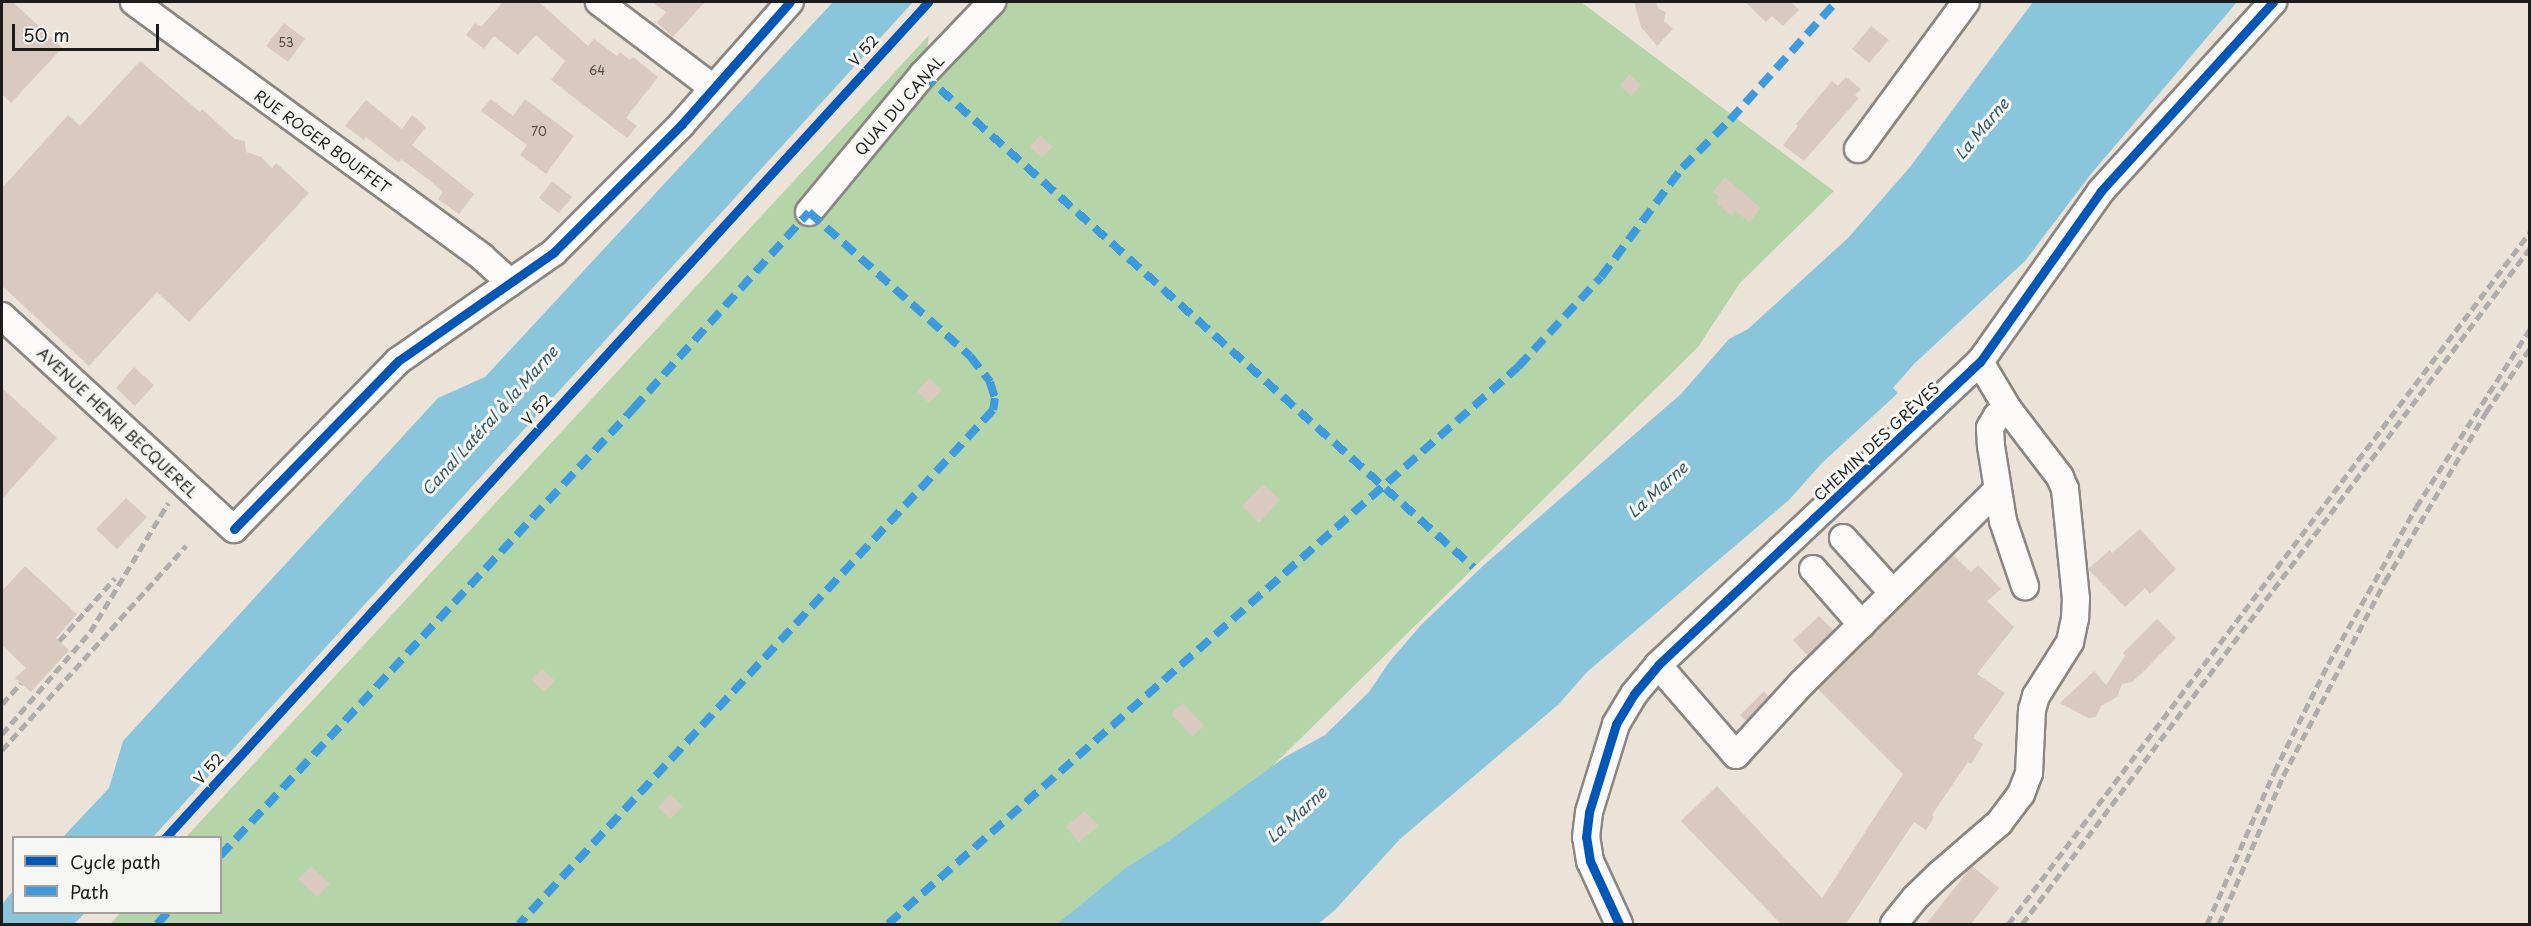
<!DOCTYPE html>
<html>
<head>
<meta charset="utf-8">
<style>
  body { margin:0 }
  #map { position:relative; width:2531px; height:926px; overflow:hidden; background:#ece3d8; font-family:"Playpen Sans",sans-serif }
  div>[style] { position:absolute }
  .green>* { inset:0; background:#b5d5a9 }
  .water>* { inset:0; background:#89c6dc }
  .building>* { inset:0; background:#dac9be }
  .roads { filter:drop-shadow(2px 0 #8a8681) drop-shadow(-2px 0 #8a8681) drop-shadow(0 2px #8a8681) drop-shadow(0 -2px #8a8681) }
  .minor>* { height:26px; margin:-13px; padding:0 13px; transform-origin:13px; border-radius:13px; background:#fcfbf9 }
  .rail>* { height:4.5px; margin-top:-2.25px; transform-origin:0; background:repeating-linear-gradient(90deg,#afadac 0 9px,transparent 0 13.5px) }
  .quiet>* { height:8px; margin-top:-4px; transform-origin:0; background:repeating-linear-gradient(90deg,#3c9bdf 0 15px,transparent 0 23px) }
  .cycleway>* { height:9px; margin:-4.5px; padding:0 4.5px; transform-origin:4.5px; border-radius:4.5px; background:#0057b8 }
  span { translate:-50% -50%; white-space:nowrap; text-align:center; line-height:1.15; -webkit-text-stroke:6px #f6f6f2; paint-order:stroke }
  .number-label { font-size:12px; color:#4c4744 }
  .number-label span { -webkit-text-stroke-width:0 }
  .street-label { font-size:15px; color:#1c1c1c }
  .water-label { font-size:16px; color:#375b69; font-style:italic }
  .frame { position:absolute; inset:0; border:3px solid #1c1c1c; pointer-events:none }
  .legend { position:absolute; left:12px; top:836px; width:210px; height:78px; box-sizing:border-box; background:#f6f6f2; border:2px solid #9f9f9c; margin:0; padding:8px 10px; list-style:none; font-size:18px; color:#1c1c1c }
  .legend li { display:flex; align-items:center; gap:12px; height:30px }
  .legend b { width:30px; border:2px solid #9f9f9c }
  .scale { position:absolute; left:12px; top:24px; width:147px; height:27px; box-sizing:border-box; border:3px solid #1c1c1c; border-top:0; padding-left:8px; font-size:18px; line-height:21px; white-space:nowrap; color:#1c1c1c; -webkit-text-stroke:4px #f6f6f2; paint-order:stroke }
</style>
</head>
<body>
<div id="map">
  <div class="green">
    <div style="clip-path:polygon(982px 2px,1581px 2px,1834px 191px,1740px 283px,1698px 347px,1233px 805px,1086px 924px,110px 924px,120px 913px,220px 912px,220px 838px,186px 837px,929px 35px,924px 72px)"></div>
  </div>
  <div class="water">
    <div style="clip-path:polygon(833px 2px,913px 2px,153px 837px,63px 837px,109px 788px,123px 741px,438px 398px,485px 377px)"></div>
    <div style="clip-path:polygon(2033px 2px,2237px 2px,2091px 174px,2025px 261px,1914px 364px,1893px 388px,1898px 393px,1822px 463px,1789px 500px,1587px 672px,1559px 704px,1400px 839px,1335px 910px,1318px 924px,1057px 924px,1126px 868px,1170px 840px,1285px 757px,1325px 735px,1369px 692px,1390px 661px,1421px 625px,1485px 564px,1681px 394px,1729px 339px,1748px 329px,1848px 238px,1910px 167px)"></div>
    <div style="clip-path:polygon(13px 891px,14px 912px,85px 913px,74px 924px,2px 924px,2px 904px)"></div>
  </div>
  <div class="building">
    <div style="clip-path:polygon(2px 2px,13px 2px,62px 48px,11px 103px,2px 94px)"></div>
    <div style="clip-path:polygon(503px 2px,539px 2px,588px 46px,594px 39px,617px 56px,620px 52px,630px 60px,633px 57px,658px 77px,626px 118px,637px 126px,627px 138px,551px 80px,565px 61px,536px 35px,518px 55px,494px 36px,484px 49px,466px 35px,475px 23px,481px 27px)"></div>
    <div style="clip-path:polygon(652px 2px,705px 2px,673px 37px,657px 23px,666px 12px)"></div>
    <div style="clip-path:polygon(1634px 2px,1656px 2px,1659px 9px,1666px 12px,1664px 21px,1673px 29px,1657px 46px,1641px 27px)"></div>
    <div style="clip-path:polygon(1745px 2px,1791px 2px,1799px 10px,1783px 26px,1772px 16px,1766px 22px)"></div>
    <div style="clip-path:polygon(284px 23px,305px 39px,288px 62px,266px 46px)"></div>
    <div style="clip-path:polygon(1871px 26px,1889px 40px,1869px 63px,1852px 49px)"></div>
    <div style="clip-path:polygon(140px 61px,200px 112px,202px 109px,235px 139px,245px 141px,246px 152px,261px 157px,272px 168px,276px 163px,309px 193px,189px 322px,157px 292px,89px 366px,2px 286px,2px 188px,68px 115px,80px 126px)"></div>
    <div style="clip-path:polygon(1629px 74px,1641px 85px,1632px 96px,1620px 86px)"></div>
    <div style="clip-path:polygon(1846px 77px,1861px 89px,1855px 95px,1859px 98px,1804px 161px,1783px 145px,1798px 126px,1796px 124px,1832px 81px,1838px 86px)"></div>
    <div style="clip-path:polygon(491px 99px,513px 116px,525px 99px,574px 136px,546px 174px,520px 155px,527px 145px,481px 111px)"></div>
    <div style="clip-path:polygon(366px 100px,402px 129px,412px 115px,426px 127px,412px 145px,474px 194px,459px 214px,438px 199px,443px 192px,429px 180px,401px 159px,399px 163px,366px 137px,364px 140px,345px 126px)"></div>
    <div style="clip-path:polygon(1040px 135px,1053px 147px,1042px 158px,1030px 147px)"></div>
    <div style="clip-path:polygon(1725px 177px,1761px 208px,1749px 222px,1736px 211px,1732px 216px,1715px 202px,1719px 197px,1713px 192px)"></div>
    <div style="clip-path:polygon(552px 181px,572px 197px,559px 213px,539px 198px)"></div>
    <div style="clip-path:polygon(134px 367px,154px 385px,135px 406px,116px 388px)"></div>
    <div style="clip-path:polygon(930px 378px,942px 390px,929px 403px,917px 391px)"></div>
    <div style="clip-path:polygon(2px 388px,57px 438px,2px 499px)"></div>
    <div style="clip-path:polygon(1263px 484px,1280px 500px,1259px 523px,1242px 506px)"></div>
    <div style="clip-path:polygon(126px 498px,147px 517px,117px 549px,96px 529px)"></div>
    <div style="clip-path:polygon(2140px 529px,2176px 569px,2150px 594px,2145px 588px,2125px 607px,2088px 569px,2110px 550px,2112px 553px)"></div>
    <div style="clip-path:polygon(1953px 555px,1971px 572px,1978px 565px,2001px 589px,1987px 601px,2014px 627px,1977px 674px,2005px 693px,1973px 738px,1983px 744px,1971px 764px,1968px 762px,1932px 815px,1934px 817px,1926px 830px,1914px 822px,1846px 924px,1781px 924px,1681px 821px,1717px 786px,1822px 898px,1903px 774px,1818px 689px)"></div>
    <div style="clip-path:polygon(25px 566px,77px 614px,56px 638px,69px 650px,31px 692px,15px 678px,26px 668px,2px 645px,2px 591px)"></div>
    <div style="clip-path:polygon(1819px 616px,1834px 631px,1808px 656px,1793px 640px)"></div>
    <div style="clip-path:polygon(2157px 619px,2176px 638px,2142px 673px,2132px 682px,2122px 684px,2117px 697px,2101px 706px,2096px 717px,2088px 718px,2060px 703px,2094px 671px,2106px 685px,2125px 656px,2123px 653px)"></div>
    <div style="clip-path:polygon(542px 669px,555px 681px,544px 692px,531px 679px)"></div>
    <div style="clip-path:polygon(1764px 691px,1769px 697px,1746px 721px,1740px 715px)"></div>
    <div style="clip-path:polygon(1183px 703px,1204px 726px,1192px 736px,1171px 714px)"></div>
    <div style="clip-path:polygon(670px 794px,683px 806px,670px 819px,658px 807px)"></div>
    <div style="clip-path:polygon(1085px 811px,1098px 826px,1079px 842px,1066px 827px)"></div>
    <div style="clip-path:polygon(311px 866px,330px 884px,317px 897px,298px 879px)"></div>
    <div style="clip-path:polygon(1972px 866px,1999px 888px,1971px 924px,1926px 924px)"></div>
  </div>
  <div class="roads">
    <div class="minor">
      <div style="left:134px;top:2px;width:431px;rotate:36.2deg"></div>
      <div style="left:482px;top:257px;width:38px;rotate:42deg"></div>
      <div style="left:599px;top:2px;width:143px;rotate:37deg"></div>
      <div style="left:1858px;top:149px;width:182px;rotate:-53.7deg"></div>
      <div style="left:809px;top:212px;width:179px;rotate:-50.4deg"></div>
      <div style="left:923px;top:74px;width:100px;rotate:-46.2deg"></div>
      <div style="left:2px;top:316px;width:315px;rotate:42.6deg"></div>
      <div style="left:234px;top:529px;width:235px;rotate:-45.7deg"></div>
      <div style="left:398px;top:361px;width:190px;rotate:-34.9deg"></div>
      <div style="left:554px;top:252px;width:180px;rotate:-45deg"></div>
      <div style="left:681px;top:125px;width:164px;rotate:-48.5deg"></div>
      <div style="left:2008px;top:409px;width:13px;rotate:148deg"></div>
      <div style="left:1997px;top:416px;width:14px;rotate:120deg"></div>
      <div style="left:1990px;top:428px;width:18px;rotate:87deg"></div>
      <div style="left:1991px;top:446px;width:76px;rotate:80.9deg"></div>
      <div style="left:2003px;top:521px;width:69px;rotate:71.3deg"></div>
      <div style="left:1843px;top:538px;width:74px;rotate:47.7deg"></div>
      <div style="left:1813px;top:569px;width:74px;rotate:48.8deg"></div>
      <div style="left:1658px;top:665px;width:119px;rotate:49.1deg"></div>
      <div style="left:1736px;top:755px;width:98px;rotate:-47.5deg"></div>
      <div style="left:1802px;top:683px;width:274px;rotate:-44.7deg"></div>
      <div style="left:1619px;top:924px;width:69px;rotate:-114.7deg"></div>
      <div style="left:1590px;top:861px;width:24px;rotate:-99deg"></div>
      <div style="left:1586px;top:837px;width:25px;rotate:-83deg"></div>
      <div style="left:1589px;top:812px;width:92px;rotate:-72.9deg"></div>
      <div style="left:1616px;top:724px;width:35px;rotate:-59deg"></div>
      <div style="left:1634px;top:694px;width:38px;rotate:-50deg"></div>
      <div style="left:1658px;top:665px;width:442px;rotate:-43.3deg"></div>
      <div style="left:1980px;top:362px;width:209px;rotate:-54.7deg"></div>
      <div style="left:2101px;top:191px;width:256px;rotate:-47.7deg"></div>
      <div style="left:1894px;top:924px;width:35px;rotate:-51deg"></div>
      <div style="left:1916px;top:897px;width:35px;rotate:-44deg"></div>
      <div style="left:1941px;top:873px;width:77px;rotate:-40.8deg"></div>
      <div style="left:1999px;top:823px;width:36px;rotate:-53deg"></div>
      <div style="left:2021px;top:794px;width:22px;rotate:-69deg"></div>
      <div style="left:2029px;top:773px;width:63px;rotate:-87.3deg"></div>
      <div style="left:2032px;top:710px;width:15px;rotate:-74deg"></div>
      <div style="left:2036px;top:696px;width:64px;rotate:-57.8deg"></div>
      <div style="left:2070px;top:642px;width:25px;rotate:-78deg"></div>
      <div style="left:2075px;top:618px;width:19px;rotate:-87deg"></div>
      <div style="left:2076px;top:599px;width:111px;rotate:-95.7deg"></div>
      <div style="left:2065px;top:489px;width:13px;rotate:-113deg"></div>
      <div style="left:2060px;top:477px;width:86px;rotate:-127.4deg"></div>
      <div style="left:2008px;top:409px;width:55px;rotate:-120.8deg"></div>
    </div>
  </div>
  <div class="rail">
    <div style="left:59px;top:641px;width:84px;rotate:-48.4deg"></div>
    <div style="left:2px;top:704px;width:28px;rotate:-48deg"></div>
    <div style="left:2px;top:734px;width:135px;rotate:-49.2deg"></div>
    <div style="left:90px;top:632px;width:151px;rotate:-58.8deg"></div>
    <div style="left:2px;top:750px;width:275px;rotate:-48deg"></div>
    <div style="left:2008px;top:924px;width:867px;rotate:-52.97deg"></div>
    <div style="left:2022px;top:924px;width:846px;rotate:-53.08deg"></div>
    <div style="left:2207px;top:924px;width:166px;rotate:-66.2deg"></div>
    <div style="left:2274px;top:772px;width:121px;rotate:-63.4deg"></div>
    <div style="left:2328px;top:664px;width:180px;rotate:-60.7deg"></div>
    <div style="left:2416px;top:507px;width:211px;rotate:-57.4deg"></div>
    <div style="left:2219px;top:924px;width:161px;rotate:-66.6deg"></div>
    <div style="left:2283px;top:776px;width:220px;rotate:-62.4deg"></div>
    <div style="left:2385px;top:581px;width:197px;rotate:-59.1deg"></div>
    <div style="left:2486px;top:412px;width:78px;rotate:-55.5deg"></div>
  </div>
  <div class="quiet">
    <div style="left:923px;top:74px;width:739px;rotate:41.87deg"></div>
    <div style="left:220px;top:856px;width:609px;rotate:-47.26deg"></div>
    <div style="left:633px;top:409px;width:264px;rotate:-48.2deg"></div>
    <div style="left:809px;top:212px;width:216px;rotate:41.8deg"></div>
    <div style="left:970px;top:356px;width:33px;rotate:52deg"></div>
    <div style="left:990px;top:382px;width:17px;rotate:73deg"></div>
    <div style="left:995px;top:398px;width:12px;rotate:99deg"></div>
    <div style="left:993px;top:410px;width:699px;rotate:132.68deg"></div>
    <div style="left:157px;top:924px;width:16px;rotate:-47deg"></div>
    <div style="left:888px;top:924px;width:841px;rotate:-41.48deg"></div>
    <div style="left:1518px;top:367px;width:122px;rotate:-47.3deg"></div>
    <div style="left:1601px;top:277px;width:136px;rotate:-53.4deg"></div>
    <div style="left:1682px;top:168px;width:68px;rotate:-45deg"></div>
    <div style="left:1730px;top:120px;width:159px;rotate:-48.1deg"></div>
  </div>
  <div class="cycleway">
    <div style="left:234px;top:529px;width:235px;rotate:-45.7deg"></div>
    <div style="left:398px;top:361px;width:190px;rotate:-34.9deg"></div>
    <div style="left:554px;top:252px;width:180px;rotate:-45deg"></div>
    <div style="left:681px;top:125px;width:164px;rotate:-48.5deg"></div>
    <div style="left:165px;top:838px;width:1132px;rotate:-47.61deg"></div>
    <div style="left:1619px;top:924px;width:69px;rotate:-114.7deg"></div>
    <div style="left:1590px;top:861px;width:24px;rotate:-99deg"></div>
    <div style="left:1586px;top:837px;width:25px;rotate:-83deg"></div>
    <div style="left:1589px;top:812px;width:92px;rotate:-72.9deg"></div>
    <div style="left:1616px;top:724px;width:35px;rotate:-59deg"></div>
    <div style="left:1634px;top:694px;width:38px;rotate:-50deg"></div>
    <div style="left:1658px;top:665px;width:442px;rotate:-43.3deg"></div>
    <div style="left:1980px;top:362px;width:209px;rotate:-54.7deg"></div>
    <div style="left:2101px;top:191px;width:256px;rotate:-47.7deg"></div>
  </div>
  <div class="number-label">
    <span style="left:286px;top:43px">53</span>
    <span style="left:597px;top:71px">64</span>
    <span style="left:539px;top:132px">70</span>
  </div>
  <div class="street-label">
    <span style="left:863px;top:50px;rotate:-48deg">V 52</span>
    <span style="left:899px;top:105px;rotate:-49deg">QUAI DU CANAL</span>
    <span style="left:323px;top:141px;rotate:36deg">RUE ROGER BOUFFET</span>
    <span style="left:536px;top:409px;rotate:-48deg">V 52</span>
    <span style="left:118px;top:422px;rotate:43deg">AVENUE HENRI BECQUEREL</span>
    <span style="left:1876px;top:441px;rotate:-43deg">CHEMIN DES GRÈVES</span>
    <span style="left:208px;top:768px;rotate:-48deg">V 52</span>
  </div>
  <div class="water-label">
    <span style="left:1981px;top:128px;rotate:-50deg">La Marne</span>
    <span style="left:489px;top:420px;rotate:-48deg">Canal Latéral à la Marne</span>
    <span style="left:1657px;top:489px;rotate:-42deg">La Marne</span>
    <span style="left:1296px;top:814px;rotate:-42deg">La Marne</span>
  </div>
  <div class="frame"></div>
  <ul class="legend">
  <li><b style="height:8px;background:#0057b8"></b>Cycle path</li>
  <li><b style="height:8px;background:#3c9bdf"></b>Path</li>
  </ul>
  <div class="scale">50 m</div>
</div>
</body>
</html>
